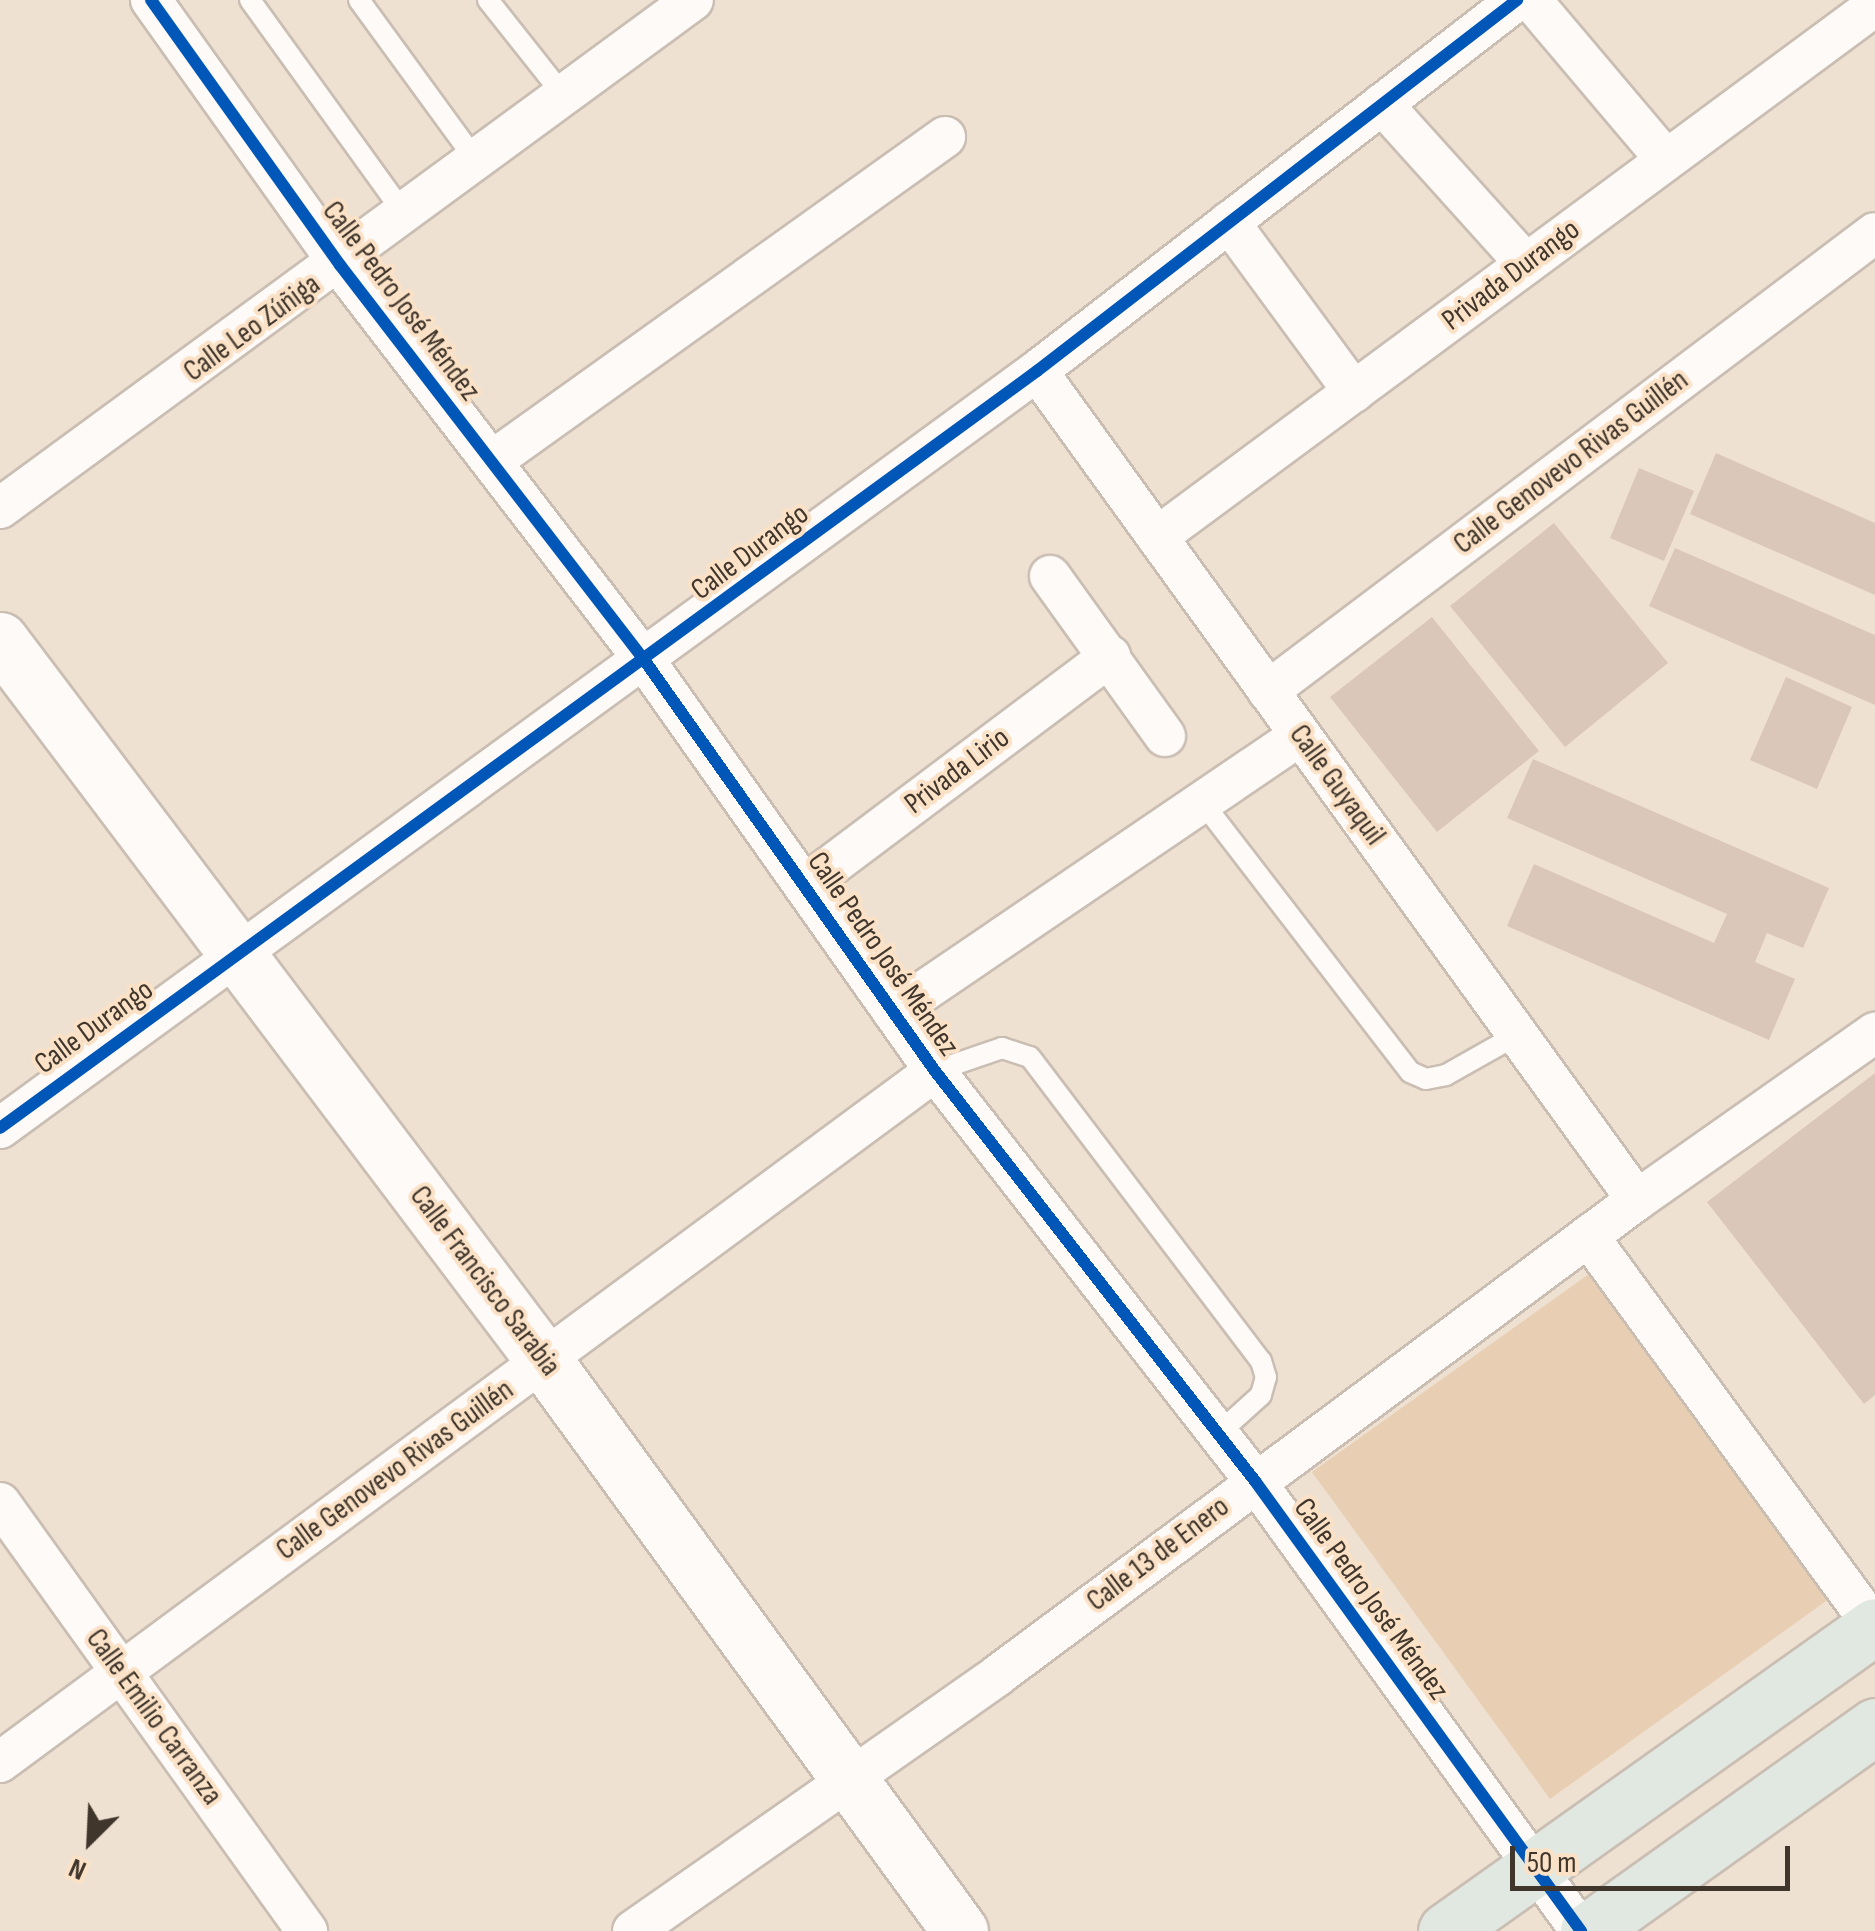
<!DOCTYPE html>
<html>
<head>
<meta charset="utf-8">
<style>
  body { margin:0 }
  #map { position:relative; width:1875px; height:1931px; overflow:hidden; background:#efe1d2; font-family:"Sofia Sans Condensed",sans-serif }
  div>[style] { position:absolute }
  .green>* { inset:0; background:#e8ceb2 }
  .building>* { inset:0; background:#dbc7ba }
  .roads { filter:drop-shadow(2px 0 #cabeb3) drop-shadow(-2px 0 #cabeb3) drop-shadow(0 2px #cabeb3) drop-shadow(0 -2px #cabeb3) }
  .lane>* { height:20px; margin:-10px; padding:0 10px; transform-origin:10px; border-radius:10px; background:#fdfaf8 }
  .street>* { height:40px; margin:-20px; padding:0 20px; transform-origin:20px; border-radius:20px; background:#fdfaf8 }
  .secondary>* { height:55px; margin:-27.5px; padding:0 27.5px; transform-origin:27.5px; border-radius:27.5px; background:#fdfaf8 }
  .primary>* { height:55px; margin:-27.5px; padding:0 27.5px; transform-origin:27.5px; border-radius:27.5px; background:#e1e8e1 }
  .cycleway>* { height:12px; margin:-6px; padding:0 6px; transform-origin:6px; border-radius:6px; background:#0057b8 }
  span { translate:-50% -50%; white-space:nowrap; text-align:center; line-height:1.15; -webkit-text-stroke:8px #fbe1c6; paint-order:stroke }
  .street-label { font-size:30px; color:#40362c }
  .north { position:absolute; left:40px; top:1791px; width:100px; height:100px; -webkit-text-stroke:8px #fbe1c6; paint-order:stroke; rotate:204deg; font-size:28px; font-weight:700; line-height:40px; text-align:center; color:#40362c }
  .north::after { content:''; display:block; margin:auto; width:35px; height:45px; background:#40362c; clip-path:polygon(50% 0,100% 100%,50% 72%,0 100%) }
  .scale { position:absolute; left:1510px; top:1846px; width:280px; height:45px; box-sizing:border-box; border:5px solid #40362c; border-top:0; padding-left:12px; font-size:30px; line-height:35px; white-space:nowrap; color:#40362c; -webkit-text-stroke:8px #fbe1c6; paint-order:stroke }
</style>
</head>
<body>
<div id="map">
  <div class="green">
    <div style="clip-path:polygon(1596px 1269px,1833px 1596px,1550px 1799px,1312px 1472px)"></div>
  </div>
  <div class="building">
    <div style="clip-path:polygon(1716px 453px,1875px 523px,1875px 595px,1690px 514px)"></div>
    <div style="clip-path:polygon(1639px 468px,1694px 491px,1664px 561px,1610px 538px)"></div>
    <div style="clip-path:polygon(1554px 523px,1668px 663px,1565px 747px,1450px 606px)"></div>
    <div style="clip-path:polygon(1675px 548px,1875px 635px,1875px 705px,1649px 606px)"></div>
    <div style="clip-path:polygon(1432px 617px,1539px 751px,1437px 832px,1330px 697px)"></div>
    <div style="clip-path:polygon(1786px 677px,1852px 707px,1817px 789px,1750px 760px)"></div>
    <div style="clip-path:polygon(1533px 759px,1829px 888px,1803px 948px,1767px 933px,1755px 962px,1795px 979px,1769px 1040px,1507px 926px,1534px 864px,1714px 943px,1727px 914px,1507px 818px)"></div>
    <div style="clip-path:polygon(1875px 1073px,1875px 1395px,1864px 1404px,1707px 1202px)"></div>
  </div>
  <div class="roads">
    <div class="lane">
      <div style="left:250px;top:0;width:265px;rotate:54.2deg"></div>
      <div style="left:359px;top:0;width:200px;rotate:53.9deg"></div>
      <div style="left:488px;top:0;width:122px;rotate:51.6deg"></div>
      <div style="left:1203px;top:803px;width:339px;rotate:52.4deg"></div>
      <div style="left:1410px;top:1072px;width:17px;rotate:24deg"></div>
      <div style="left:1426px;top:1079px;width:20px;rotate:-11deg"></div>
      <div style="left:1446px;top:1075px;width:81px;rotate:-29.4deg"></div>
      <div style="left:935px;top:1071px;width:71px;rotate:-18.9deg"></div>
      <div style="left:1002px;top:1048px;width:29px;rotate:18deg"></div>
      <div style="left:1030px;top:1057px;width:382px;rotate:52.8deg"></div>
      <div style="left:1261px;top:1361px;width:17px;rotate:73deg"></div>
      <div style="left:1266px;top:1377px;width:19px;rotate:106deg"></div>
      <div style="left:1261px;top:1395px;width:58px;rotate:137.8deg"></div>
    </div>
    <div class="street">
      <div style="left:151px;top:0;width:325px;rotate:54.5deg"></div>
      <div style="left:340px;top:265px;width:500px;rotate:52.4deg"></div>
      <div style="left:645px;top:661px;width:502px;rotate:54.73deg"></div>
      <div style="left:935px;top:1071px;width:520px;rotate:52.03deg"></div>
      <div style="left:1255px;top:1481px;width:556px;rotate:54.08deg"></div>
      <div style="left:1531px;top:0;width:209px;rotate:49.8deg"></div>
      <div style="left:1382px;top:104px;width:215px;rotate:48deg"></div>
      <div style="left:1229px;top:222px;width:211px;rotate:53.7deg"></div>
      <div style="left:1037px;top:371px;width:1023px;rotate:54.1deg"></div>
      <div style="left:492px;top:461px;width:557px;rotate:-35.57deg"></div>
      <div style="left:0;top:508px;width:859px;rotate:-36.24deg"></div>
      <div style="left:1157px;top:537px;width:879px;rotate:-36.49deg"></div>
      <div style="left:1050px;top:576px;width:197px;rotate:54.3deg"></div>
      <div style="left:1268px;top:691px;width:760px;rotate:-37.04deg"></div>
      <div style="left:804px;top:886px;width:383px;rotate:-36.9deg"></div>
      <div style="left:893px;top:1012px;width:492px;rotate:-34.2deg"></div>
      <div style="left:0;top:1128px;width:1284px;rotate:-36.13deg"></div>
      <div style="left:1037px;top:371px;width:607px;rotate:-37.7deg"></div>
      <div style="left:1588px;top:1236px;width:484px;rotate:53.8deg"></div>
      <div style="left:0;top:1503px;width:527px;rotate:54.35deg"></div>
      <div style="left:0;top:1762px;width:1163px;rotate:-36.47deg"></div>
      <div style="left:633px;top:1931px;width:446px;rotate:-35deg"></div>
      <div style="left:998px;top:1675px;width:796px;rotate:-36.63deg"></div>
      <div style="left:1637px;top:1200px;width:291px;rotate:-35.1deg"></div>
    </div>
    <div class="secondary">
      <div style="left:0;top:640px;width:905px;rotate:52.95deg"></div>
      <div style="left:545px;top:1362px;width:704px;rotate:53.89deg"></div>
    </div>
    <div class="primary">
      <div style="left:1446px;top:1931px;width:526px;rotate:-35.41deg"></div>
      <div style="left:1588px;top:1931px;width:353px;rotate:-35.5deg"></div>
    </div>
  </div>
  <div class="cycleway">
    <div style="left:151px;top:0;width:325px;rotate:54.5deg"></div>
    <div style="left:340px;top:265px;width:500px;rotate:52.4deg"></div>
    <div style="left:645px;top:661px;width:502px;rotate:54.73deg"></div>
    <div style="left:935px;top:1071px;width:520px;rotate:52.03deg"></div>
    <div style="left:1255px;top:1481px;width:556px;rotate:54.08deg"></div>
    <div style="left:0;top:1128px;width:1284px;rotate:-36.13deg"></div>
    <div style="left:1037px;top:371px;width:607px;rotate:-37.7deg"></div>
  </div>
  <div class="street-label">
    <span style="left:1511px;top:275px;rotate:-37deg">Privada Durango</span>
    <span style="left:401px;top:301px;rotate:53deg">Calle Pedro José Méndez</span>
    <span style="left:252px;top:328px;rotate:-36deg">Calle Leo Zúñiga</span>
    <span style="left:1571px;top:462px;rotate:-37deg">Calle Genovevo Rivas Guillén</span>
    <span style="left:750px;top:552px;rotate:-37deg">Calle Durango</span>
    <span style="left:957px;top:771px;rotate:-37deg">Privada Lirio</span>
    <span style="left:1337px;top:785px;rotate:54deg">Calle Guyaquil</span>
    <span style="left:883px;top:954px;rotate:55deg">Calle Pedro José Méndez</span>
    <span style="left:94px;top:1027px;rotate:-36deg">Calle Durango</span>
    <span style="left:485px;top:1281px;rotate:53deg">Calle Francisco Sarabia</span>
    <span style="left:395px;top:1470px;rotate:-36deg">Calle Genovevo Rivas Guillén</span>
    <span style="left:1158px;top:1554px;rotate:-37deg">Calle 13 de Enero</span>
    <span style="left:1371px;top:1599px;rotate:54deg">Calle Pedro José Méndez</span>
    <span style="left:154px;top:1717px;rotate:54deg">Calle Emilio Carranza</span>
  </div>
  <div class="north">N</div>
  <div class="scale">50 m</div>
</div>
</body>
</html>
